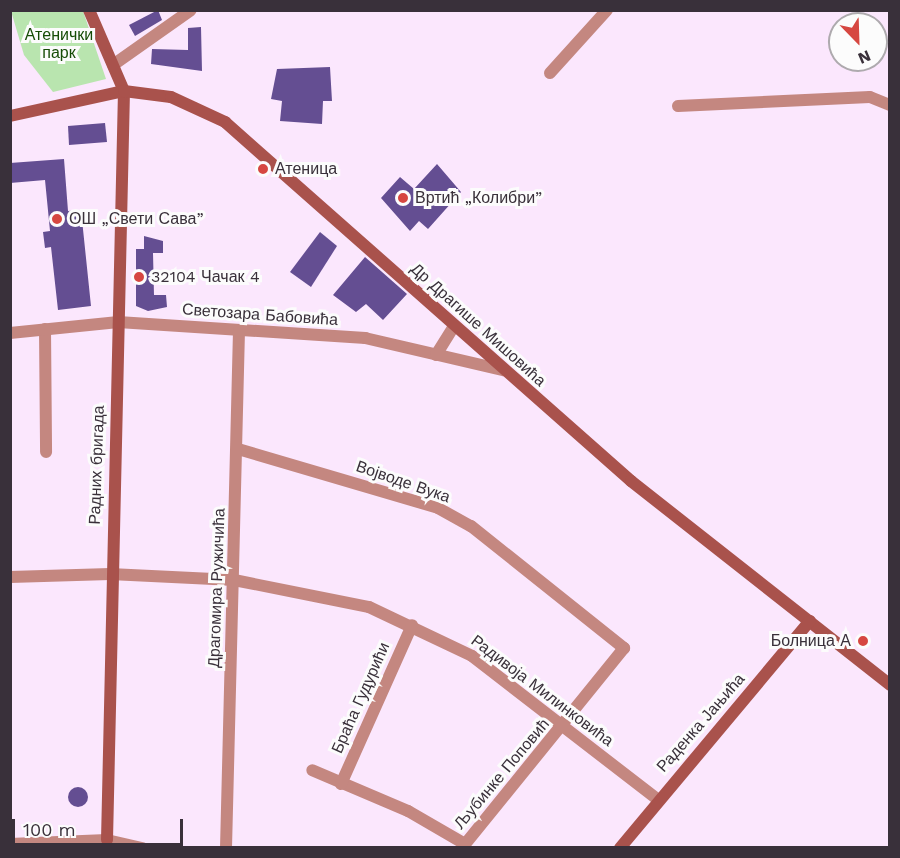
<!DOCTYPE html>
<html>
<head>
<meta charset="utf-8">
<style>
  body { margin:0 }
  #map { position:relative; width:900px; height:858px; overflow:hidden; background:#fbe7fd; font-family:"Work Sans",sans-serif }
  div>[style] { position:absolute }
  .green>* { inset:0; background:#b9e5af }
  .building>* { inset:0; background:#644e92 }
  .round { border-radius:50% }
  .street>* { height:12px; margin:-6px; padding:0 6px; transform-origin:6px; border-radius:6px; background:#c48780 }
  .secondary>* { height:12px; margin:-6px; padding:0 6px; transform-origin:6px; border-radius:6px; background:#a9524c }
  .dots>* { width:16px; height:16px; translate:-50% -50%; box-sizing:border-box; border:3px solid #fcfcfc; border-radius:50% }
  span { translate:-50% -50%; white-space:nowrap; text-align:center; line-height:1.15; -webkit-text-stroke:6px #fcfcfc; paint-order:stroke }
  .park-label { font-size:16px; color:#164c06 }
  .poi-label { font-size:16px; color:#39303a }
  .left { translate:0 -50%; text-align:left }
  .right { translate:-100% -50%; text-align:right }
  .street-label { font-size:16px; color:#39303a }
  .frame { position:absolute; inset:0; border:12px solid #39303a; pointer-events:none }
  .north { position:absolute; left:828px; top:12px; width:60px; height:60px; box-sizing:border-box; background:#fcfcfc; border:2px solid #aeaaae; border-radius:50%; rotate:157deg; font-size:16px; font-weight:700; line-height:24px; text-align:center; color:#39303a }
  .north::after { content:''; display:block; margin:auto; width:21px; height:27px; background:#d64741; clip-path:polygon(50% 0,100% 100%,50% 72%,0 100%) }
  .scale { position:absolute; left:12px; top:819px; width:171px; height:27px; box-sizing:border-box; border:3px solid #39303a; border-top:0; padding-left:8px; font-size:18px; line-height:21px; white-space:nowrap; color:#39303a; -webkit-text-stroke:4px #fcfcfc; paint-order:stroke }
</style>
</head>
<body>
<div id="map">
  <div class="green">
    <div style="clip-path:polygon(11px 11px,83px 11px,106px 79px,53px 92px,24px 55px)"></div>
  </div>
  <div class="building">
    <div style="clip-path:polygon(158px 10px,162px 20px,135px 36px,129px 25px)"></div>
    <div style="clip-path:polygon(201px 27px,202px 71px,151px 64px,152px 49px,188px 50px,188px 28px)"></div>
    <div style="clip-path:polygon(330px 67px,332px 101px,323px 101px,322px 124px,280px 121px,282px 101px,271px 99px,277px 69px)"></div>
    <div style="clip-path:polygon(105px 123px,107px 142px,69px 145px,68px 126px)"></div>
    <div style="clip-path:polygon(64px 159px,68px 211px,81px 210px,91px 306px,58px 310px,51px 247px,45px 248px,43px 232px,50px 231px,45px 180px,10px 183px,10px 163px)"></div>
    <div style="clip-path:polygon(437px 164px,461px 192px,428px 229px,419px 221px,410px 231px,381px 198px,400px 177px,414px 189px)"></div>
    <div style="clip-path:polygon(320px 232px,337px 246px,311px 287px,290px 272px)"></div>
    <div style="clip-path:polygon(144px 236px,163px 241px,163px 253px,153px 253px,154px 295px,166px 295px,167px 307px,148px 311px,136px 306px,136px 249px,144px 249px)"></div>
    <div style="clip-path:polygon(365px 257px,407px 294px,383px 320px,366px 304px,356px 312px,333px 295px)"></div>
    <div class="round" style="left:68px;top:787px;width:20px;height:20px"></div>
  </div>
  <div class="street">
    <div style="left:113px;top:65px;width:95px;rotate:-35.2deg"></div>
    <div style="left:550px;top:73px;width:85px;rotate:-47.9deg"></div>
    <div style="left:678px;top:106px;width:192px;rotate:-2.7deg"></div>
    <div style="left:870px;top:97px;width:22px;rotate:22deg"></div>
    <div style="left:45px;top:329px;width:123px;rotate:89.5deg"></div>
    <div style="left:10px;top:333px;width:109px;rotate:-5.8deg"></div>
    <div style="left:118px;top:322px;width:248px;rotate:3.7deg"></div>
    <div style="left:365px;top:338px;width:142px;rotate:13.1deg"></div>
    <div style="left:436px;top:355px;width:34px;rotate:-58deg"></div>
    <div style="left:238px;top:449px;width:209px;rotate:16.4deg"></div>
    <div style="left:438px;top:508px;width:38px;rotate:29deg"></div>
    <div style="left:471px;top:526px;width:196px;rotate:38.6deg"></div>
    <div style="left:624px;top:648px;width:252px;rotate:129deg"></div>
    <div style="left:465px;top:844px;width:66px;rotate:-149.9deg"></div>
    <div style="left:408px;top:811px;width:104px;rotate:-156.9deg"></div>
    <div style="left:10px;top:577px;width:100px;rotate:-1.7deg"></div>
    <div style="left:110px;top:574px;width:124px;rotate:2.8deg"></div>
    <div style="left:234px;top:580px;width:138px;rotate:11.3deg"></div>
    <div style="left:369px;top:607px;width:114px;rotate:25.4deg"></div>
    <div style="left:472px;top:656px;width:234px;rotate:37.7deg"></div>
    <div style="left:341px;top:784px;width:174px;rotate:-65.9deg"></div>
    <div style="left:10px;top:844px;width:97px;rotate:-2.4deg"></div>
    <div style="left:107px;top:840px;width:37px;rotate:13deg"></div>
    <div style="left:226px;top:848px;width:518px;rotate:-88.56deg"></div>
  </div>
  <div class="secondary">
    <div style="left:89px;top:10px;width:88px;rotate:66.6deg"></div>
    <div style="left:124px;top:91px;width:749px;rotate:91.3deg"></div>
    <div style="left:10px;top:116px;width:117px;rotate:-12.4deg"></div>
    <div style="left:124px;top:91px;width:47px;rotate:7.3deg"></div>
    <div style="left:171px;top:97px;width:60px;rotate:24.8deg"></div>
    <div style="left:225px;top:122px;width:542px;rotate:41.48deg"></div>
    <div style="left:631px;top:481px;width:330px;rotate:38.2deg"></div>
    <div style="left:620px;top:848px;width:296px;rotate:-50.1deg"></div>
  </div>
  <div class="dots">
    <div style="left:263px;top:169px;background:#d64741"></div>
    <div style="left:403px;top:198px;background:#d64741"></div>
    <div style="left:57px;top:219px;background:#d64741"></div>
    <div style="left:139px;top:277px;background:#d64741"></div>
    <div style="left:863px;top:641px;background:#d64741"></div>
  </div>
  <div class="park-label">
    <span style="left:59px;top:44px">Атенички<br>парк</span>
  </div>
  <div class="poi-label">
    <span class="left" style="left:275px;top:169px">Атеница</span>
    <span class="left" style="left:415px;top:198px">Вртић „Колибри”</span>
    <span class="left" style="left:69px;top:219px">ОШ „Свети Сава”</span>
    <span class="left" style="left:151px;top:277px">32104 Чачак 4</span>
    <span class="right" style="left:851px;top:641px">Болница А</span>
  </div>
  <div class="street-label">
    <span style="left:260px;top:315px;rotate:4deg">Светозара Бабовића</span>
    <span style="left:478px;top:325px;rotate:42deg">Др Драгише Мишовића</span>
    <span style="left:97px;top:465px;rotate:-88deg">Радних бригада</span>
    <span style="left:403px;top:482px;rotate:19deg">Војводе Вука</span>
    <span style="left:217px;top:588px;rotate:-88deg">Драгомира Ружичића</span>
    <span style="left:542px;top:691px;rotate:37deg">Радивоја Милинковића</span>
    <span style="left:361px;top:698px;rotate:-66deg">Браћа Гудурићи</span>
    <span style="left:701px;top:723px;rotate:-49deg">Раденка Јањића</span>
    <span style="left:502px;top:774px;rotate:-50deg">Љубинке Поповић</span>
  </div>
  <div class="frame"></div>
  <div class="north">N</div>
  <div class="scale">100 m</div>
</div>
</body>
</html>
